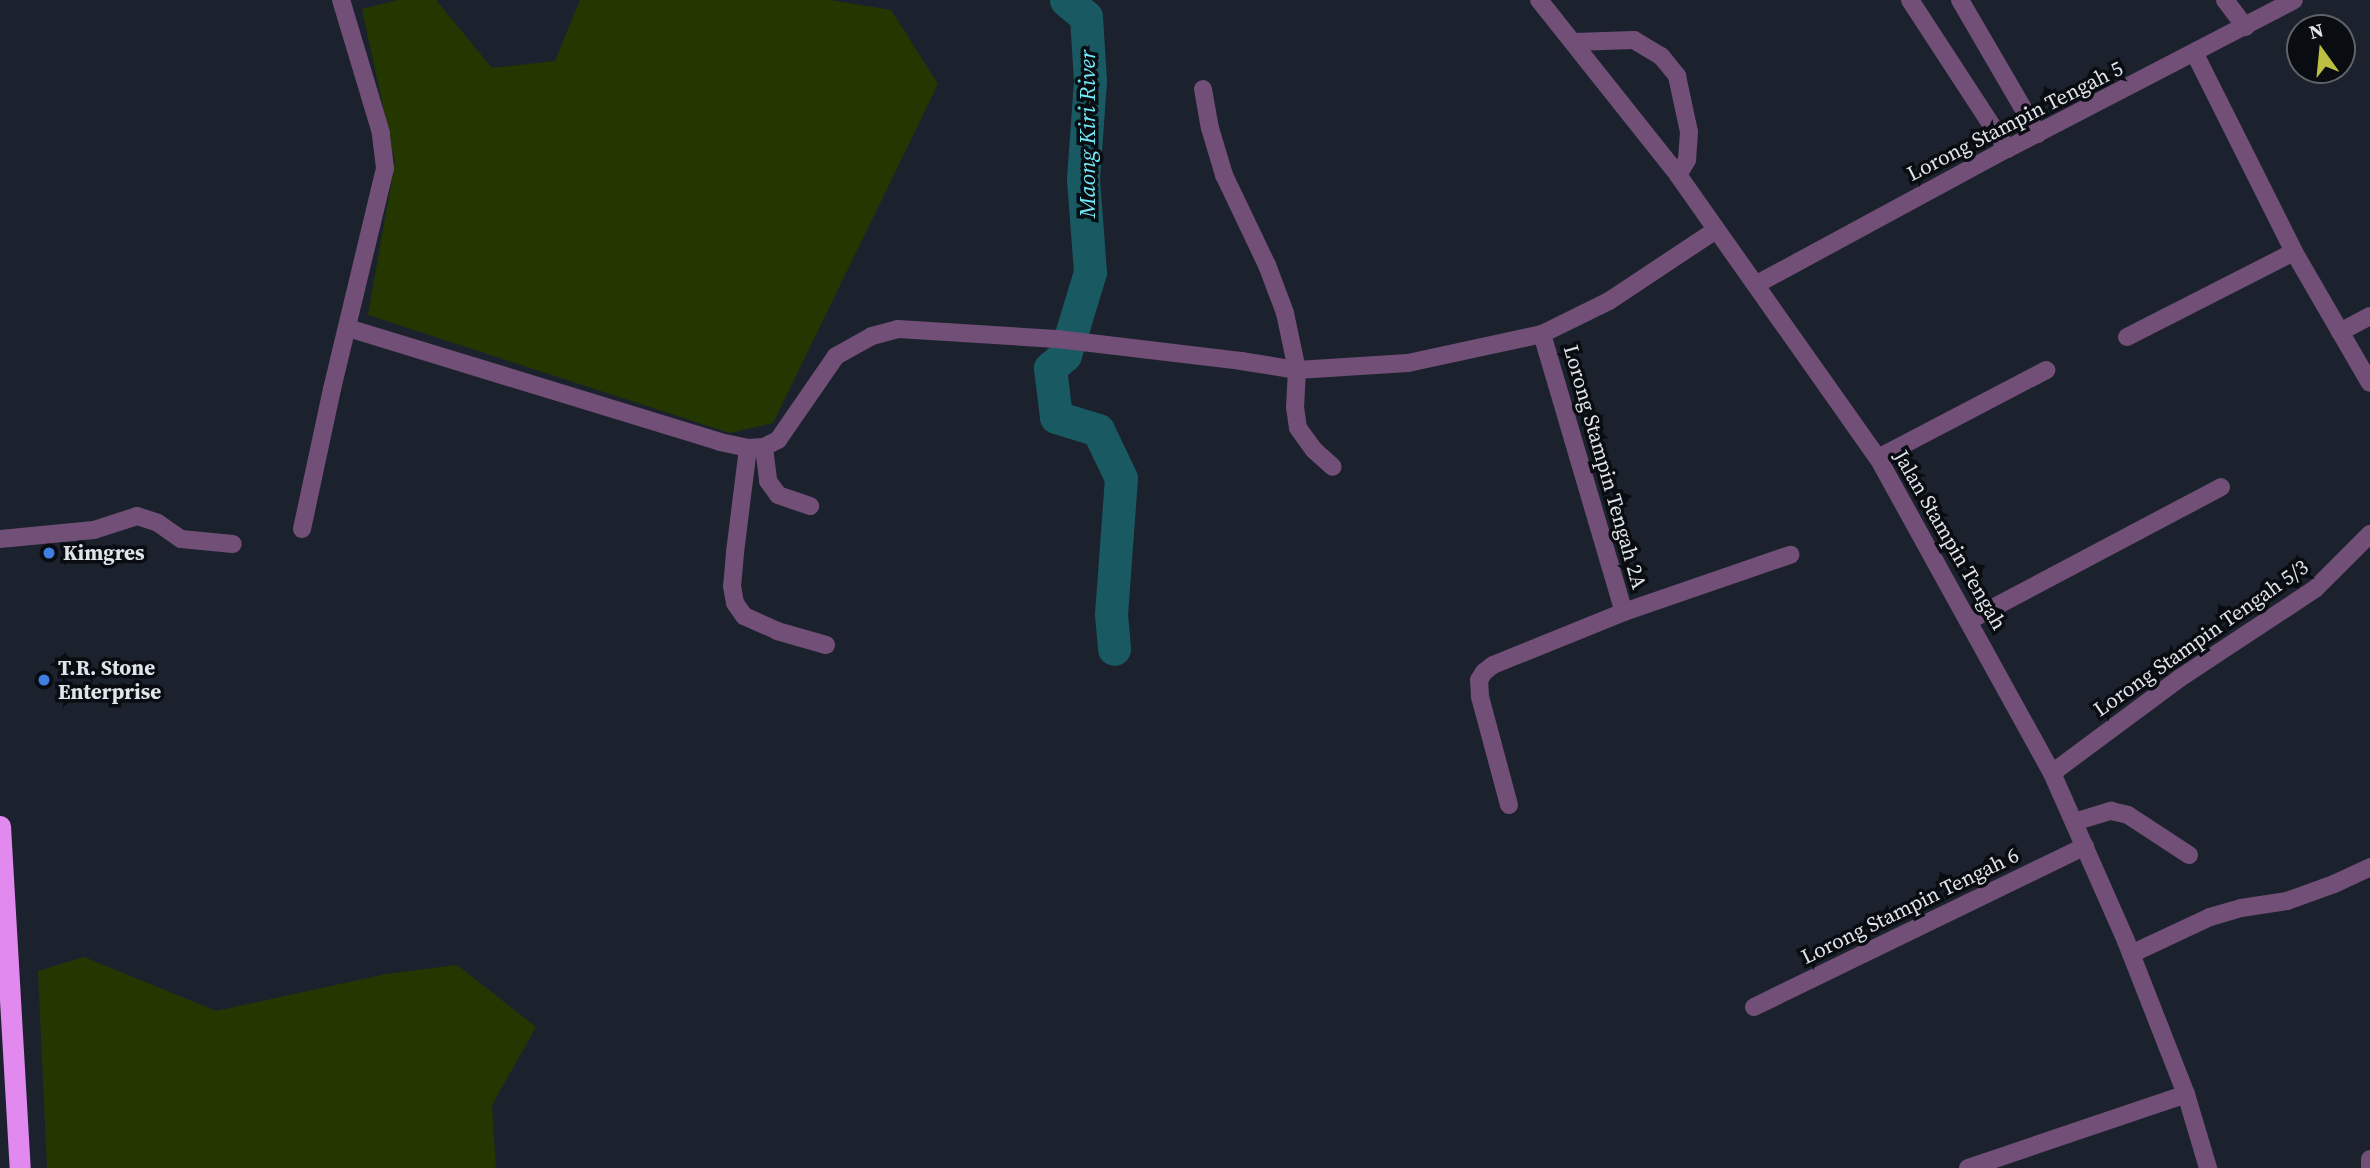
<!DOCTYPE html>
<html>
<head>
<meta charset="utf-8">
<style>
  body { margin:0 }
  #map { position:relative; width:2370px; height:1168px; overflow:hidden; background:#1c222d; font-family:"Source Serif 4",serif }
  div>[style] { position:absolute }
  .green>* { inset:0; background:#253700 }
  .river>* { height:33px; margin:-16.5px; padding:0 16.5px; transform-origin:16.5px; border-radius:16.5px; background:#185962 }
  .minor>* { height:18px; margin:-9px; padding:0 9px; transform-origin:9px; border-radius:9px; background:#714f77 }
  .highway>* { height:21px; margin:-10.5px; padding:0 10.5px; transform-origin:10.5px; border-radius:10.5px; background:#e189ef }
  .dots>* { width:19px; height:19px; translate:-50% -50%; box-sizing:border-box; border:4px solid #090c10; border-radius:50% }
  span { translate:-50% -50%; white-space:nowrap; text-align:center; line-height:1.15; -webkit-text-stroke:7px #090c10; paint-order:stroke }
  .street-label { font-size:21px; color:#e0e4eb }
  .poi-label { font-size:21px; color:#e0e4eb; font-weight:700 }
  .left { translate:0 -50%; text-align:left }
  .water-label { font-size:23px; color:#72eafb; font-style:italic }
  .north { position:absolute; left:2286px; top:14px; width:70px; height:70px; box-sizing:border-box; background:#090c10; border:2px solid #5f6268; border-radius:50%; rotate:345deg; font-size:19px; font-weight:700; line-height:28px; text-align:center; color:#e0e4eb }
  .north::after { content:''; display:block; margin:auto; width:24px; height:32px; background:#bdbf43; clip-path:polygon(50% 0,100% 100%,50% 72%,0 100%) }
</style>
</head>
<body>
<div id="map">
  <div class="green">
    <div style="clip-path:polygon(398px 0,436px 0,492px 68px,555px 61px,580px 0,830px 0,891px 10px,938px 84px,773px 423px,730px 433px,368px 315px,395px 162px,362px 9px)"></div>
    <div style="clip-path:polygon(84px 957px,216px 1011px,386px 974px,457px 965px,536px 1027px,492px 1105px,496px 1168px,47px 1168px,38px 971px)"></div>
  </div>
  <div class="river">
    <div style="left:1066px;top:0;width:26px;rotate:40deg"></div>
    <div style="left:1086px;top:17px;width:64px;rotate:86.4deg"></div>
    <div style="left:1090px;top:81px;width:98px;rotate:94.1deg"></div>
    <div style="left:1083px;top:179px;width:93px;rotate:85.7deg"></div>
    <div style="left:1090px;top:272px;width:87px;rotate:106.8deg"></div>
    <div style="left:1065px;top:355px;width:20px;rotate:139deg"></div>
    <div style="left:1050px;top:368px;width:49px;rotate:83deg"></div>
    <div style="left:1056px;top:417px;width:44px;rotate:17.2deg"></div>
    <div style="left:1098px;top:430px;width:53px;rotate:64.4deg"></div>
    <div style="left:1121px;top:478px;width:136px;rotate:94.2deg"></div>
    <div style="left:1111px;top:614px;width:35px;rotate:85deg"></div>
  </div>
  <div class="minor">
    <div style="left:1539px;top:0;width:223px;rotate:51.5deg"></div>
    <div style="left:1678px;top:175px;width:347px;rotate:54.8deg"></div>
    <div style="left:1878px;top:458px;width:360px;rotate:61.1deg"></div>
    <div style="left:2052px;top:773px;width:184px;rotate:66.2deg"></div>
    <div style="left:2126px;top:941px;width:164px;rotate:68.6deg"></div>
    <div style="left:2186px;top:1094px;width:77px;rotate:73.4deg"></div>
    <div style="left:1910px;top:0;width:178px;rotate:56.9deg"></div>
    <div style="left:1960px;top:0;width:155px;rotate:59.8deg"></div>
    <div style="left:2225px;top:0;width:34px;rotate:53deg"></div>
    <div style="left:1574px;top:42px;width:60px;rotate:-1.9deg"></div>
    <div style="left:1634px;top:40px;width:31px;rotate:31deg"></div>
    <div style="left:1661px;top:56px;width:26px;rotate:51deg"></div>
    <div style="left:1677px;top:76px;width:57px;rotate:77.9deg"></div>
    <div style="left:1689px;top:132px;width:28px;rotate:94deg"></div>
    <div style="left:1687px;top:160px;width:17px;rotate:121deg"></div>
    <div style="left:2195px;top:54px;width:221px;rotate:63.4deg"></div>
    <div style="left:2294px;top:252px;width:151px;rotate:59.9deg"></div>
    <div style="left:1203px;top:89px;width:40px;rotate:80deg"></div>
    <div style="left:1210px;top:128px;width:49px;rotate:73.4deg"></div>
    <div style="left:1224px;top:175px;width:100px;rotate:64.5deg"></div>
    <div style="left:1267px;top:265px;width:51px;rotate:69.4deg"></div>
    <div style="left:1285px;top:313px;width:58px;rotate:78.1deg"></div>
    <div style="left:1297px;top:370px;width:37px;rotate:93deg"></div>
    <div style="left:1295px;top:407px;width:21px;rotate:82deg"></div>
    <div style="left:1298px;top:428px;width:27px;rotate:54deg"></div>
    <div style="left:1314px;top:450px;width:25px;rotate:42deg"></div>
    <div style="left:1757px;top:284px;width:284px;rotate:-28.4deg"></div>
    <div style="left:2007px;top:149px;width:323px;rotate:-27.4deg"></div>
    <div style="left:348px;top:328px;width:389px;rotate:17deg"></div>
    <div style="left:720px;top:442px;width:29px;rotate:12deg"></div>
    <div style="left:748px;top:448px;width:16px;rotate:-4deg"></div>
    <div style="left:764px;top:447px;width:16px;rotate:-27deg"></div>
    <div style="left:778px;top:440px;width:102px;rotate:-55.4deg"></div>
    <div style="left:836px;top:356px;width:41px;rotate:-29.1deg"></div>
    <div style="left:872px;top:336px;width:27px;rotate:-15deg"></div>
    <div style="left:898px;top:329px;width:159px;rotate:3.6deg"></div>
    <div style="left:1057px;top:339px;width:185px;rotate:6.8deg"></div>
    <div style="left:1241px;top:361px;width:57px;rotate:9.1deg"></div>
    <div style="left:1297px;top:370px;width:111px;rotate:-3.6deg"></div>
    <div style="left:1408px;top:363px;width:137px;rotate:-12.2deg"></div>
    <div style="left:1542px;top:334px;width:75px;rotate:-26.2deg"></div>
    <div style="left:1609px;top:301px;width:128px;rotate:-33.6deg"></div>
    <div style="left:2340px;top:332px;width:34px;rotate:-28deg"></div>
    <div style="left:1542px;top:334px;width:290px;rotate:73.6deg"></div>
    <div style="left:2127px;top:337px;width:187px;rotate:-27deg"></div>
    <div style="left:764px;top:447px;width:34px;rotate:83deg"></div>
    <div style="left:768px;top:481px;width:17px;rotate:54deg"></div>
    <div style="left:778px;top:495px;width:34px;rotate:19deg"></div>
    <div style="left:748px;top:448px;width:106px;rotate:97.1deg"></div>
    <div style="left:735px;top:553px;width:33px;rotate:95deg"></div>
    <div style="left:732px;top:586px;width:17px;rotate:80deg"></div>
    <div style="left:735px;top:603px;width:16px;rotate:55deg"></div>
    <div style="left:744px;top:616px;width:36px;rotate:24deg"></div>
    <div style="left:777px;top:631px;width:51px;rotate:15.9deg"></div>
    <div style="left:1878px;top:458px;width:190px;rotate:-27.6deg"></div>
    <div style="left:302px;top:529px;width:143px;rotate:-77.9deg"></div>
    <div style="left:332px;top:389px;width:227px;rotate:-76.5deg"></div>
    <div style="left:385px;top:168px;width:35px;rotate:-97deg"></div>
    <div style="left:381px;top:133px;width:139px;rotate:-106.7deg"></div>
    <div style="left:0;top:539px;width:94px;rotate:-5.5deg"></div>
    <div style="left:94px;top:530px;width:45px;rotate:-18deg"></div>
    <div style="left:137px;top:516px;width:22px;rotate:18deg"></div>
    <div style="left:158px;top:523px;width:28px;rotate:35deg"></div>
    <div style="left:181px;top:539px;width:52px;rotate:5.5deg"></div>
    <div style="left:1970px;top:620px;width:284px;rotate:-27.9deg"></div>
    <div style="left:2052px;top:773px;width:159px;rotate:-36.6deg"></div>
    <div style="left:2180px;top:678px;width:162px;rotate:-33.4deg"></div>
    <div style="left:2315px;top:589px;width:78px;rotate:-45deg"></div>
    <div style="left:1509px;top:805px;width:112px;rotate:-105deg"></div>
    <div style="left:1480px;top:697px;width:17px;rotate:-93deg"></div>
    <div style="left:1479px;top:680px;width:9px;rotate:-58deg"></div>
    <div style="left:1484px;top:672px;width:11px;rotate:-38deg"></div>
    <div style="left:1493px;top:665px;width:141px;rotate:-22deg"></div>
    <div style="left:1624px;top:612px;width:176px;rotate:-19deg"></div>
    <div style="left:2074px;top:822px;width:39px;rotate:-17deg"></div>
    <div style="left:2111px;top:811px;width:17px;rotate:13deg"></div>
    <div style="left:2128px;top:815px;width:73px;rotate:33.3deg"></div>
    <div style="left:2131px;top:954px;width:87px;rotate:-25.1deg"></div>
    <div style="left:2210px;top:917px;width:32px;rotate:-16deg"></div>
    <div style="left:2241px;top:908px;width:47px;rotate:-8.7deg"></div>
    <div style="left:2287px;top:901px;width:50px;rotate:-19.9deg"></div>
    <div style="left:2334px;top:884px;width:40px;rotate:-25deg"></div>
    <div style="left:1754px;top:1007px;width:368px;rotate:-25.9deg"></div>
    <div style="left:1968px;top:1168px;width:230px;rotate:-18.7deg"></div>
    <div style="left:2370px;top:1168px;width:9px;rotate:-90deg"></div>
  </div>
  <div class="highway">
    <div style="left:0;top:826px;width:343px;rotate:86.7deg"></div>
  </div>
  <div class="dots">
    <div style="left:49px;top:553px;background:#3f7fe0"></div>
    <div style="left:44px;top:680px;background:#3f7fe0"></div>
  </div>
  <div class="street-label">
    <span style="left:2015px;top:121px;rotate:-27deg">Lorong Stampin Tengah 5</span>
    <span style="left:1605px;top:467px;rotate:74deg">Lorong Stampin Tengah 2A</span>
    <span style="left:1950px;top:540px;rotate:60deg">Jalan Stampin Tengah</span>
    <span style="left:2201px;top:638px;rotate:-35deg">Lorong Stampin Tengah 5/3</span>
    <span style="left:1910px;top:906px;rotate:-26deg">Lorong Stampin Tengah 6</span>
  </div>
  <div class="poi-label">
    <span class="left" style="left:63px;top:553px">Kimgres</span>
    <span class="left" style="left:58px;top:680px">T.R. Stone<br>Enterprise</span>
  </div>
  <div class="water-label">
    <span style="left:1087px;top:134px;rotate:-90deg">Maong Kiri River</span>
  </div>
  <div class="north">N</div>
</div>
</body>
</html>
